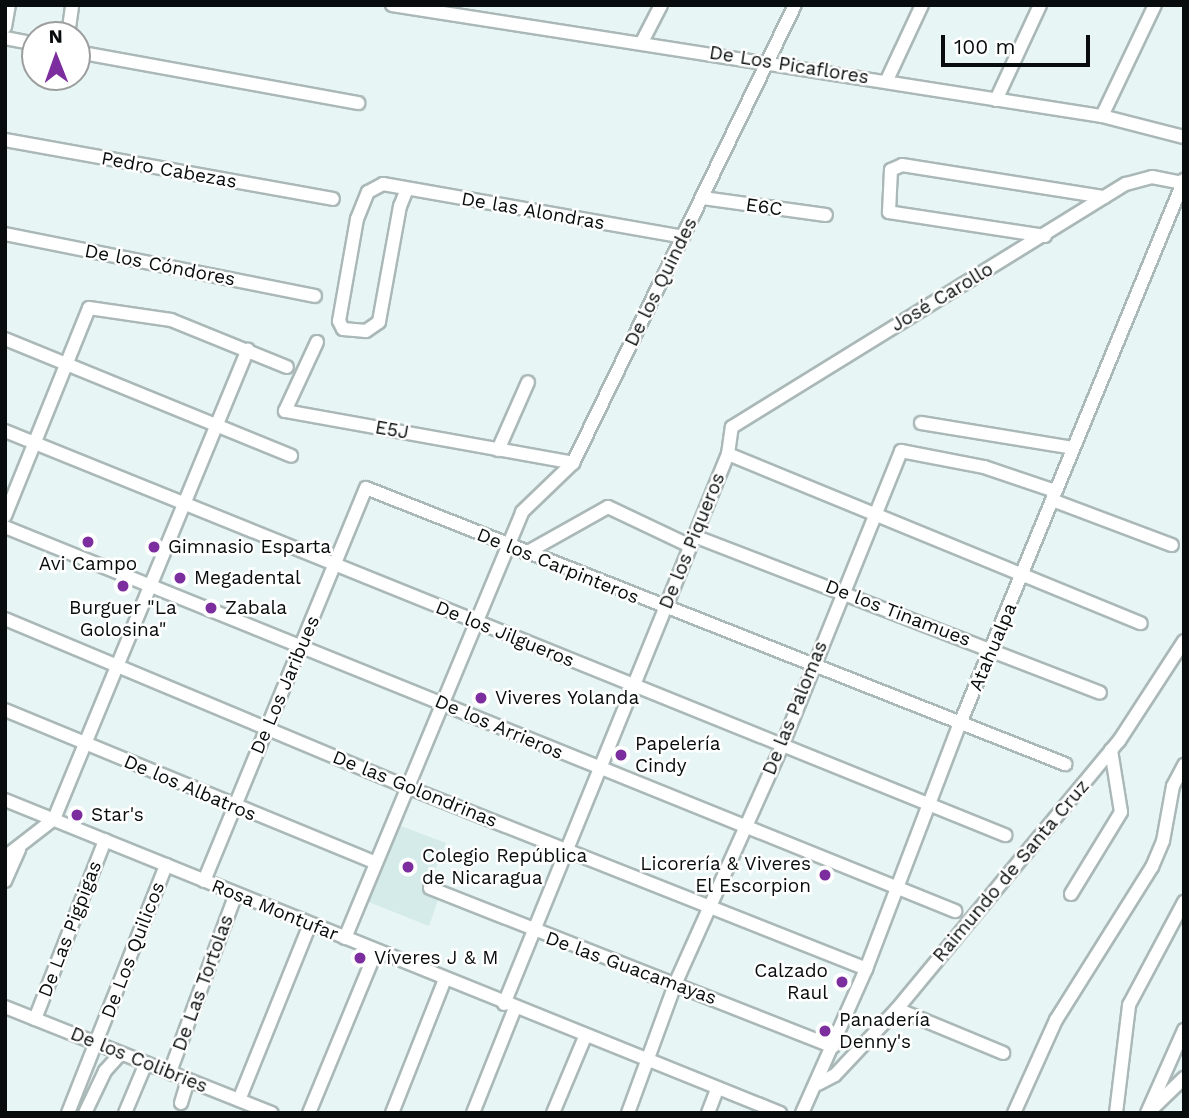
<!DOCTYPE html>
<html>
<head>
<meta charset="utf-8">
<style>
  body { margin:0 }
  #map { position:relative; width:1189px; height:1118px; overflow:hidden; background:#e7f5f4; font-family:"Work Sans",sans-serif }
  div>[style] { position:absolute }
  .built>* { inset:0; background:#d4ebe9 }
  .roads { filter:drop-shadow(2px 0 #aab8b7) drop-shadow(-2px 0 #aab8b7) drop-shadow(0 2px #aab8b7) drop-shadow(0 -2px #aab8b7) }
  .minor>* { height:12px; margin:-6px; padding:0 6px; transform-origin:6px; border-radius:6px; background:#fff }
  .dots>* { width:19px; height:19px; translate:-50% -50%; box-sizing:border-box; border:4px solid #fff; border-radius:50% }
  span { translate:-50% -50%; white-space:nowrap; text-align:center; line-height:1.15; -webkit-text-stroke:5px #fff; paint-order:stroke }
  .street-label { font-size:19px; color:#080c0c }
  .poi-label { font-size:19px; color:#080c0c }
  .left { translate:0 -50%; text-align:left }
  .right { translate:-100% -50%; text-align:right }
  .frame { position:absolute; inset:0; border:7px solid #080c0c; pointer-events:none }
  .north { position:absolute; left:21px; top:21px; width:70px; height:70px; box-sizing:border-box; background:#fff; border:2px solid #9c9e9e; border-radius:50%; rotate:359deg; font-size:19px; font-weight:700; line-height:28px; text-align:center; color:#080c0c }
  .north::after { content:''; display:block; margin:auto; width:24px; height:32px; background:#7c2e9f; clip-path:polygon(50% 0,100% 100%,50% 72%,0 100%) }
  .scale { position:absolute; left:941px; top:35px; width:149px; height:32px; box-sizing:border-box; border:4px solid #080c0c; border-top:0; padding-left:9px; font-size:21px; line-height:24px; white-space:nowrap; color:#080c0c; -webkit-text-stroke:5px #fff; paint-order:stroke }
</style>
</head>
<body>
<div id="map">
  <div class="built">
    <div style="clip-path:polygon(398px 825px,446px 843px,427px 890px,439px 897px,429px 926px,366px 901px)"></div>
  </div>
  <div class="roads">
    <div class="minor">
      <div style="left:392px;top:5px;width:719px;rotate:8.89deg"></div>
      <div style="left:1102px;top:116px;width:85px;rotate:14.4deg"></div>
      <div style="left:5px;top:27px;width:22px;rotate:-80deg"></div>
      <div style="left:68px;top:35px;width:30px;rotate:-82deg"></div>
      <div style="left:5px;top:38px;width:31px;rotate:11deg"></div>
      <div style="left:642px;top:42px;width:42px;rotate:-62.8deg"></div>
      <div style="left:77px;top:52px;width:286px;rotate:10.3deg"></div>
      <div style="left:887px;top:80px;width:83px;rotate:-65deg"></div>
      <div style="left:996px;top:100px;width:105px;rotate:-65.1deg"></div>
      <div style="left:1102px;top:116px;width:123px;rotate:-64.5deg"></div>
      <div style="left:5px;top:140px;width:333px;rotate:10.2deg"></div>
      <div style="left:407px;top:189px;width:18px;rotate:112deg"></div>
      <div style="left:400px;top:206px;width:118px;rotate:100.3deg"></div>
      <div style="left:379px;top:322px;width:16px;rotate:145deg"></div>
      <div style="left:366px;top:331px;width:23px;rotate:-175deg"></div>
      <div style="left:343px;top:329px;width:9px;rotate:-117deg"></div>
      <div style="left:339px;top:321px;width:104px;rotate:-80deg"></div>
      <div style="left:357px;top:219px;width:29px;rotate:-68deg"></div>
      <div style="left:368px;top:192px;width:17px;rotate:-28deg"></div>
      <div style="left:383px;top:184px;width:305px;rotate:10deg"></div>
      <div style="left:703px;top:198px;width:124px;rotate:7.9deg"></div>
      <div style="left:5px;top:234px;width:316px;rotate:11.3deg"></div>
      <div style="left:1045px;top:236px;width:158px;rotate:-171.3deg"></div>
      <div style="left:889px;top:212px;width:42px;rotate:-87.3deg"></div>
      <div style="left:891px;top:170px;width:12px;rotate:-24deg"></div>
      <div style="left:902px;top:165px;width:205px;rotate:9deg"></div>
      <div style="left:5px;top:339px;width:309px;rotate:22.2deg"></div>
      <div style="left:317px;top:342px;width:76px;rotate:114.9deg"></div>
      <div style="left:285px;top:411px;width:293px;rotate:10.2deg"></div>
      <div style="left:921px;top:423px;width:154px;rotate:9.3deg"></div>
      <div style="left:5px;top:431px;width:1079px;rotate:22deg"></div>
      <div style="left:498px;top:450px;width:74px;rotate:-66.2deg"></div>
      <div style="left:728px;top:454px;width:446px;rotate:22.3deg"></div>
      <div style="left:1052px;top:500px;width:128px;rotate:20.6deg"></div>
      <div style="left:5px;top:516px;width:224px;rotate:-68deg"></div>
      <div style="left:89px;top:308px;width:83px;rotate:8.3deg"></div>
      <div style="left:171px;top:320px;width:125px;rotate:22.1deg"></div>
      <div style="left:5px;top:527px;width:1025px;rotate:22.01deg"></div>
      <div style="left:694px;top:536px;width:435px;rotate:21.1deg"></div>
      <div style="left:526px;top:553px;width:94px;rotate:-29.3deg"></div>
      <div style="left:608px;top:507px;width:91px;rotate:25.4deg"></div>
      <div style="left:5px;top:619px;width:436px;rotate:22.7deg"></div>
      <div style="left:407px;top:787px;width:494px;rotate:21.6deg"></div>
      <div style="left:5px;top:710px;width:401px;rotate:22.4deg"></div>
      <div style="left:5px;top:800px;width:836px;rotate:21.99deg"></div>
      <div style="left:5px;top:857px;width:62px;rotate:-37.8deg"></div>
      <div style="left:54px;top:819px;width:508px;rotate:-67.57deg"></div>
      <div style="left:5px;top:881px;width:35px;rotate:-66deg"></div>
      <div style="left:204px;top:881px;width:425px;rotate:-67.6deg"></div>
      <div style="left:366px;top:488px;width:752px;rotate:21.55deg"></div>
      <div style="left:430px;top:888px;width:433px;rotate:21.5deg"></div>
      <div style="left:1071px;top:894px;width:96px;rotate:-58.6deg"></div>
      <div style="left:1121px;top:812px;width:63px;rotate:-99.2deg"></div>
      <div style="left:345px;top:938px;width:461px;rotate:-67.4deg"></div>
      <div style="left:522px;top:512px;width:71px;rotate:-43.9deg"></div>
      <div style="left:573px;top:463px;width:509px;rotate:-64.14deg"></div>
      <div style="left:504px;top:1004px;width:594px;rotate:-67.84deg"></div>
      <div style="left:728px;top:454px;width:27px;rotate:-82deg"></div>
      <div style="left:732px;top:427px;width:463px;rotate:-31.7deg"></div>
      <div style="left:1126px;top:184px;width:27px;rotate:-15deg"></div>
      <div style="left:1152px;top:177px;width:33px;rotate:11deg"></div>
      <div style="left:5px;top:1007px;width:287px;rotate:21.7deg"></div>
      <div style="left:897px;top:1009px;width:115px;rotate:22.5deg"></div>
      <div style="left:35px;top:1019px;width:192px;rotate:-68.6deg"></div>
      <div style="left:170px;top:1072px;width:190px;rotate:-69.7deg"></div>
      <div style="left:818px;top:1084px;width:19px;rotate:-28deg"></div>
      <div style="left:835px;top:1075px;width:91px;rotate:-46.8deg"></div>
      <div style="left:897px;top:1009px;width:348px;rotate:-50.4deg"></div>
      <div style="left:1119px;top:741px;width:119px;rotate:-57deg"></div>
      <div style="left:239px;top:1100px;width:190px;rotate:-68deg"></div>
      <div style="left:181px;top:1103px;width:24px;rotate:-73deg"></div>
      <div style="left:1154px;top:1107px;width:42px;rotate:-44deg"></div>
      <div style="left:68px;top:1113px;width:267px;rotate:-68.4deg"></div>
      <div style="left:85px;top:1113px;width:47px;rotate:-64.5deg"></div>
      <div style="left:105px;top:1071px;width:24px;rotate:-48deg"></div>
      <div style="left:125px;top:1113px;width:54px;rotate:-67.2deg"></div>
      <div style="left:309px;top:1113px;width:175px;rotate:-67.5deg"></div>
      <div style="left:392px;top:1113px;width:144px;rotate:-68.4deg"></div>
      <div style="left:473px;top:1113px;width:113px;rotate:-68.2deg"></div>
      <div style="left:553px;top:1113px;width:82px;rotate:-67.2deg"></div>
      <div style="left:628px;top:1113px;width:140px;rotate:-69.9deg"></div>
      <div style="left:676px;top:982px;width:259px;rotate:-65.8deg"></div>
      <div style="left:782px;top:746px;width:318px;rotate:-68deg"></div>
      <div style="left:901px;top:451px;width:85px;rotate:10.9deg"></div>
      <div style="left:984px;top:467px;width:75px;rotate:18.7deg"></div>
      <div style="left:708px;top:1113px;width:26px;rotate:-69deg"></div>
      <div style="left:802px;top:1113px;width:158px;rotate:-66deg"></div>
      <div style="left:866px;top:969px;width:260px;rotate:-69.1deg"></div>
      <div style="left:959px;top:726px;width:591px;rotate:-67.6deg"></div>
      <div style="left:1014px;top:1113px;width:102px;rotate:-65.7deg"></div>
      <div style="left:1056px;top:1020px;width:181px;rotate:-57.9deg"></div>
      <div style="left:1152px;top:867px;width:28px;rotate:-67deg"></div>
      <div style="left:1163px;top:841px;width:56px;rotate:-79.7deg"></div>
      <div style="left:1173px;top:786px;width:24px;rotate:-62deg"></div>
      <div style="left:1116px;top:1113px;width:109px;rotate:-83.1deg"></div>
      <div style="left:1129px;top:1005px;width:117px;rotate:-61.9deg"></div>
      <div style="left:1147px;top:1113px;width:91px;rotate:-66deg"></div>
    </div>
  </div>
  <div class="dots">
    <div style="left:88px;top:542px;background:#7c2e9f"></div>
    <div style="left:154px;top:547px;background:#7c2e9f"></div>
    <div style="left:180px;top:578px;background:#7c2e9f"></div>
    <div style="left:123px;top:586px;background:#7c2e9f"></div>
    <div style="left:211px;top:608px;background:#7c2e9f"></div>
    <div style="left:481px;top:698px;background:#7c2e9f"></div>
    <div style="left:621px;top:755px;background:#7c2e9f"></div>
    <div style="left:77px;top:815px;background:#7c2e9f"></div>
    <div style="left:408px;top:867px;background:#7c2e9f"></div>
    <div style="left:825px;top:875px;background:#7c2e9f"></div>
    <div style="left:360px;top:958px;background:#7c2e9f"></div>
    <div style="left:842px;top:982px;background:#7c2e9f"></div>
    <div style="left:825px;top:1031px;background:#7c2e9f"></div>
  </div>
  <div class="street-label">
    <span style="left:789px;top:65px;rotate:9deg">De Los Picaflores</span>
    <span style="left:169px;top:170px;rotate:10deg">Pedro Cabezas</span>
    <span style="left:764px;top:207px;rotate:8deg">E6C</span>
    <span style="left:533px;top:211px;rotate:10deg">De las Alondras</span>
    <span style="left:160px;top:265px;rotate:11deg">De los Cóndores</span>
    <span style="left:661px;top:282px;rotate:-64deg">De los Quindes</span>
    <span style="left:942px;top:297px;rotate:-31deg">José Carollo</span>
    <span style="left:392px;top:430px;rotate:10deg">E5J</span>
    <span style="left:692px;top:541px;rotate:-68deg">De los Piqueros</span>
    <span style="left:558px;top:566px;rotate:22deg">De los Carpinteros</span>
    <span style="left:898px;top:613px;rotate:21deg">De los Tinamues</span>
    <span style="left:505px;top:634px;rotate:22deg">De los Jilgueros</span>
    <span style="left:993px;top:647px;rotate:-67deg">Atahualpa</span>
    <span style="left:285px;top:685px;rotate:-67deg">De Los Jaribues</span>
    <span style="left:795px;top:708px;rotate:-68deg">De las Palomas</span>
    <span style="left:499px;top:727px;rotate:23deg">De los Arrieros</span>
    <span style="left:190px;top:788px;rotate:23deg">De los Albatros</span>
    <span style="left:415px;top:789px;rotate:22deg">De las Golondrinas</span>
    <span style="left:1011px;top:871px;rotate:-50deg">Raimundo de Santa Cruz</span>
    <span style="left:275px;top:910px;rotate:22deg">Rosa Montufar</span>
    <span style="left:70px;top:929px;rotate:-69deg">De Las Pigpigas</span>
    <span style="left:133px;top:950px;rotate:-69deg">De Los Quilicos</span>
    <span style="left:631px;top:968px;rotate:20deg">De las Guacamayas</span>
    <span style="left:203px;top:983px;rotate:-70deg">De Las Tortolas</span>
    <span style="left:139px;top:1060px;rotate:22deg">De los Colibries</span>
  </div>
  <div class="poi-label">
    <span class="left" style="left:168px;top:547px">Gimnasio Esparta</span>
    <span style="left:88px;top:564px">Avi Campo</span>
    <span class="left" style="left:194px;top:578px">Megadental</span>
    <span style="left:123px;top:619px">Burguer "La<br>Golosina"</span>
    <span class="left" style="left:225px;top:608px">Zabala</span>
    <span class="left" style="left:495px;top:698px">Viveres Yolanda</span>
    <span class="left" style="left:635px;top:755px">Papelería<br>Cindy</span>
    <span class="left" style="left:91px;top:815px">Star's</span>
    <span class="left" style="left:422px;top:867px">Colegio República<br>de Nicaragua</span>
    <span class="right" style="left:811px;top:875px">Licorería &amp; Viveres<br>El Escorpion</span>
    <span class="left" style="left:374px;top:958px">Víveres J &amp; M</span>
    <span class="right" style="left:828px;top:982px">Calzado<br>Raul</span>
    <span class="left" style="left:839px;top:1031px">Panadería<br>Denny's</span>
  </div>
  <div class="frame"></div>
  <div class="north">N</div>
  <div class="scale">100 m</div>
</div>
</body>
</html>
